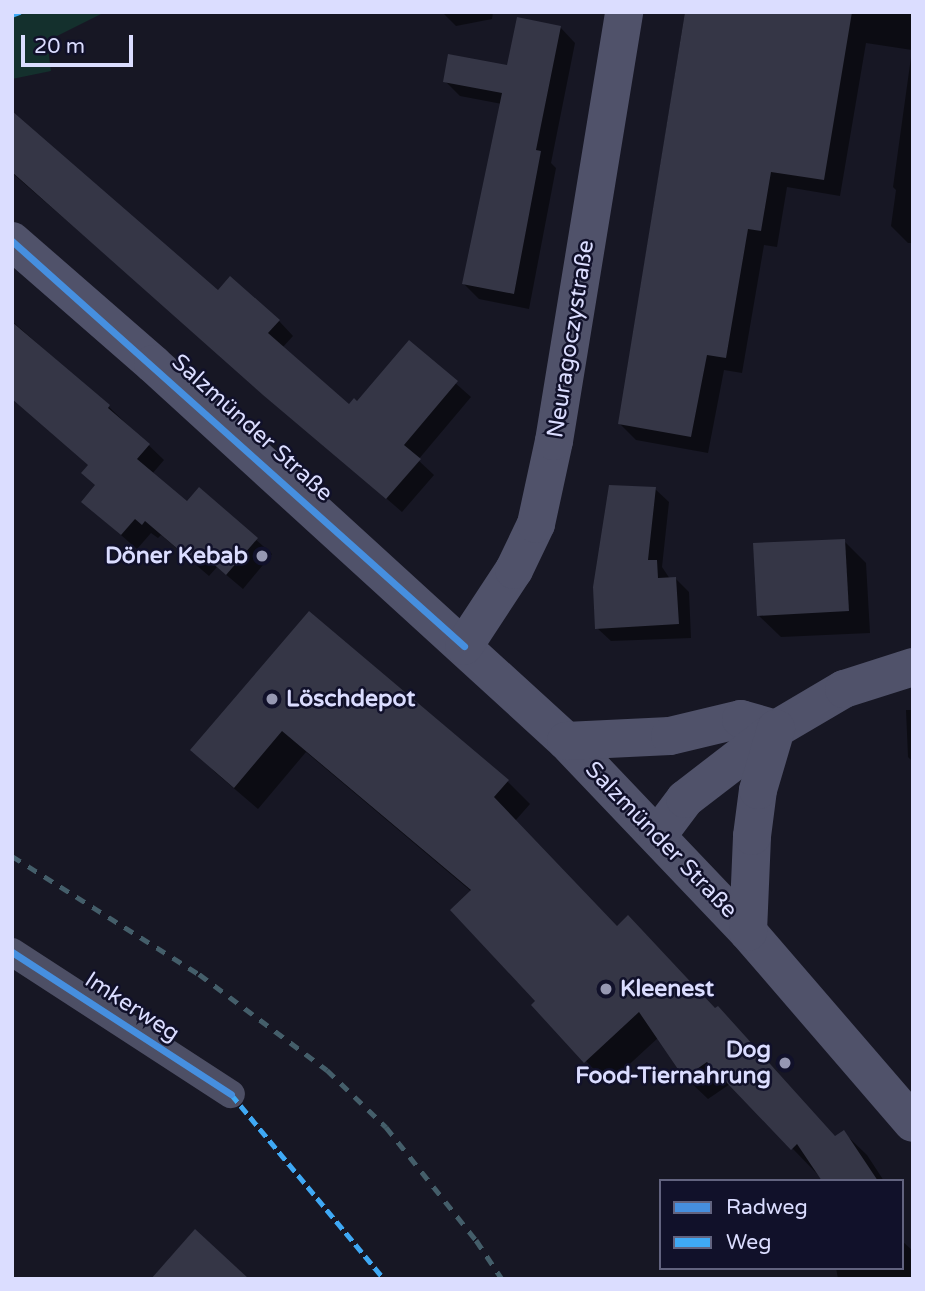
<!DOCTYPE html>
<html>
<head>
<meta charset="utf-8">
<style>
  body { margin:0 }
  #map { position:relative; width:925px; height:1291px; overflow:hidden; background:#171724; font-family:"Varela Round",sans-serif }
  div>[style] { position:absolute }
  .green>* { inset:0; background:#14302d }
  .shadow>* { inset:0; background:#0007 }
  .building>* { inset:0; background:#353646 }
  .street>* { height:28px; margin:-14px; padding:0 14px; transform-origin:14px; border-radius:14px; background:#4d4f65 }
  .secondary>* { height:38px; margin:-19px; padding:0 19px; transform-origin:19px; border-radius:19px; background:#50526a }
  .rail>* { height:5px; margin-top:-2.5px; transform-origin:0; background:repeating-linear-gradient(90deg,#445e6a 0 10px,transparent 0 19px) }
  .quiet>* { height:5px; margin-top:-2.5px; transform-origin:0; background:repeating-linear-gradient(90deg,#3fa9f5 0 10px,transparent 0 15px) }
  .cycleway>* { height:7px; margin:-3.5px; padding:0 3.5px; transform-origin:3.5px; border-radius:3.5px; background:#468fdf }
  .dots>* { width:19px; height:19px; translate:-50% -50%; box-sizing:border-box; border:4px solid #11112a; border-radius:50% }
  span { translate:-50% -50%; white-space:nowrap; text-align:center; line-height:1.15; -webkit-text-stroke:5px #11112a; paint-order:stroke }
  .street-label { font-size:23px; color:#dbddff }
  .poi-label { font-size:23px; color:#dbddff; font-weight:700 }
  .right { translate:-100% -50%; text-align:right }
  .left { translate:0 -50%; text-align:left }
  .frame { position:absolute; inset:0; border:14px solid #dbddff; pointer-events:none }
  .legend { position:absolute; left:659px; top:1179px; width:245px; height:91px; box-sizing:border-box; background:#11112a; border:2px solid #62637f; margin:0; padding:9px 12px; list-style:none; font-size:21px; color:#dbddff }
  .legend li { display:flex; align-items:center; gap:14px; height:35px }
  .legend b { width:35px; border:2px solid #62637f }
  .scale { position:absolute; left:21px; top:35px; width:112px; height:32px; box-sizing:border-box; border:4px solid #dbddff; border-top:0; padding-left:9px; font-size:21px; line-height:24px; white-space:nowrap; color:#dbddff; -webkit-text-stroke:5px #11112a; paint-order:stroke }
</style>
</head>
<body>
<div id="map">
  <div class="green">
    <div style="clip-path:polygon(19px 12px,105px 12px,47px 41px,51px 71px,12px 79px,12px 15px)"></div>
  </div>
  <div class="shadow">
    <div style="clip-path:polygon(442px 12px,493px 12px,492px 19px,456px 26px)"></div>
    <div style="clip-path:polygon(685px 12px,913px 12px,913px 243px,908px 243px,891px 226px,896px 190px,893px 187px,912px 50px,866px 43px,840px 196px,787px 187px,777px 247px,764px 245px,742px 373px,724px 370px,708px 453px,636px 440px,619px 423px)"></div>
    <div style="clip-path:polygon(560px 27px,575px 43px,551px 163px,556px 168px,529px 309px,479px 299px,464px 284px,502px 104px,460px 96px,445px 81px,509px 67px)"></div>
    <div style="clip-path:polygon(12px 114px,218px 292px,279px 321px,293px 336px,282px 348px,349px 406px,357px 404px,409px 342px,471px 397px,418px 460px,434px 475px,402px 512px,12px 173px)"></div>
    <div style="clip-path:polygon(12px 321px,109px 407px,164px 460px,152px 474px,187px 504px,200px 490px,272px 554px,243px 589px,217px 567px,209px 576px,161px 535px,158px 538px,151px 533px,137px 549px,83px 502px,97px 486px,90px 466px,12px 387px)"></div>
    <div style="clip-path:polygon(655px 489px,669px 502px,662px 567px,670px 579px,675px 578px,689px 592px,691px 638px,611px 641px,597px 628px)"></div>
    <div style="clip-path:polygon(844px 541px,866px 563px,870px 633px,781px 637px,758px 615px)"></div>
    <div style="clip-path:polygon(309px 614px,507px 781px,530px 804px,515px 821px,617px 928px,836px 1138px,844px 1133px,867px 1155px,884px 1181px,824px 1181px,730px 1084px,708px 1099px,685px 1077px,659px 1037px,608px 1084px,586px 1061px,538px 1001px,472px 892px,306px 752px,258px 809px,216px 773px,193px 750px)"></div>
    <div style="clip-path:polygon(906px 710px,913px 710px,913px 762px,908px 757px)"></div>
    <div style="clip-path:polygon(902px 1241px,913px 1251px,913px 1279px,838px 1279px,836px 1268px,902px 1268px)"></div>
  </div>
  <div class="building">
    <div style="clip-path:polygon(685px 12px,852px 12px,824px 180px,771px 172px,761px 231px,748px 229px,726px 358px,707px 355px,691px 437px,618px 424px)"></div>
    <div style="clip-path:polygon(517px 17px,561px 26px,536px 150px,541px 151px,514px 294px,462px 284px,502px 93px,443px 82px,448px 54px,507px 65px)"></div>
    <div style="clip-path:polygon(12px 111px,218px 290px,230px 276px,280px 320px,268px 333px,349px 404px,354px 398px,357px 401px,409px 340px,458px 381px,404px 445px,421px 459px,386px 499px,263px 395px,12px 172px)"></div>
    <div style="clip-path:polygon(12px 322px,110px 405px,108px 408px,150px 444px,137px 459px,187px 501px,199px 487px,258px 538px,226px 575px,201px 553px,193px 562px,145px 521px,142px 525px,135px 519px,121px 535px,81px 502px,95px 485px,81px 473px,88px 465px,12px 399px)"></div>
    <div style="clip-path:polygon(609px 485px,656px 487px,648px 560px,657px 560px,658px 578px,676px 577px,679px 624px,595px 629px,593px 587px)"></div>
    <div style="clip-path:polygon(845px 539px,849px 611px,757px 616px,753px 543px)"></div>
    <div style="clip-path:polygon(309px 611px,509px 780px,494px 797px,617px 926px,628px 915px,715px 1008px,718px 1006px,835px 1136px,844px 1130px,878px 1181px,822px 1181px,797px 1144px,791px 1150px,707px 1062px,684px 1078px,639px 1012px,584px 1063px,531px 1005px,535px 1001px,450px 910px,471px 890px,282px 731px,234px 788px,190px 750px)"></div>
    <div style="clip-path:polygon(195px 1229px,249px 1279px,151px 1279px)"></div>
  </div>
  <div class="street">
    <div style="left:12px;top:952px;width:261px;rotate:33deg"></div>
  </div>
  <div class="secondary">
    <div style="left:12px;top:241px;width:187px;rotate:41.1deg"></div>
    <div style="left:153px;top:364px;width:559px;rotate:42.39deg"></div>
    <div style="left:566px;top:741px;width:264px;rotate:46.4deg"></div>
    <div style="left:748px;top:932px;width:252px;rotate:49.2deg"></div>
    <div style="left:464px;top:646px;width:91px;rotate:-56.7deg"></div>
    <div style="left:514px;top:570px;width:51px;rotate:-64.4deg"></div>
    <div style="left:536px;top:524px;width:85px;rotate:-77.8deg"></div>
    <div style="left:554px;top:441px;width:435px;rotate:-80.7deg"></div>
    <div style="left:566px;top:741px;width:104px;rotate:-2.8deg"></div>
    <div style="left:670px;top:736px;width:73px;rotate:-13.5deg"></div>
    <div style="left:741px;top:719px;width:36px;rotate:16deg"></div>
    <div style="left:658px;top:835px;width:45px;rotate:-53.1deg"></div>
    <div style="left:685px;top:799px;width:115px;rotate:-37.6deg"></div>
    <div style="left:776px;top:729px;width:79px;rotate:-30.5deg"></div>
    <div style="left:844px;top:689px;width:72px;rotate:-17.7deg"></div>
    <div style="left:748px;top:932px;width:96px;rotate:-87.6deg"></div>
    <div style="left:752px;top:836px;width:46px;rotate:-82.6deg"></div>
    <div style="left:758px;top:790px;width:64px;rotate:-73.6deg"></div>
  </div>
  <div class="rail">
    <div style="left:12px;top:856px;width:221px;rotate:32.3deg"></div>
    <div style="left:199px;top:974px;width:160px;rotate:36.9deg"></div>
    <div style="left:327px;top:1070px;width:82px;rotate:44deg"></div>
    <div style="left:386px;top:1127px;width:144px;rotate:51.5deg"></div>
    <div style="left:476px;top:1240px;width:47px;rotate:56.3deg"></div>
  </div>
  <div class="quiet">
    <div style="left:12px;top:15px;width:9px;rotate:-21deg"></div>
    <div style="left:231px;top:1094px;width:240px;rotate:50.4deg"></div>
  </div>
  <div class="cycleway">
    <div style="left:12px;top:241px;width:607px;rotate:41.86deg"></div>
    <div style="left:12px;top:952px;width:261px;rotate:33deg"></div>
  </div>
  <div class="dots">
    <div style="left:262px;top:556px;background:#9698b2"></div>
    <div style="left:272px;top:699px;background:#9698b2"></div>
    <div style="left:606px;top:989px;background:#9698b2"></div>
    <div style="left:785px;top:1063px;background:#9698b2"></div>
  </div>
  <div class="street-label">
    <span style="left:571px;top:339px;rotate:-81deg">Neuragoczystraße</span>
    <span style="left:252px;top:428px;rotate:42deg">Salzmünder Straße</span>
    <span style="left:661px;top:840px;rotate:46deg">Salzmünder Straße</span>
    <span style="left:132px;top:1007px;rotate:33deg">Imkerweg</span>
  </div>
  <div class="poi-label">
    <span class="right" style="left:248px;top:556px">Döner Kebab</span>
    <span class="left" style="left:286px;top:699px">Löschdepot</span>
    <span class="left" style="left:620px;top:989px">Kleenest</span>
    <span class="right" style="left:771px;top:1063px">Dog<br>Food-Tiernahrung</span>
  </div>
  <div class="frame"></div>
  <ul class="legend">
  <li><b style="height:9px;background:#468fdf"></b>Radweg</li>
  <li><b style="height:9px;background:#3fa9f5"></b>Weg</li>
  </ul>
  <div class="scale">20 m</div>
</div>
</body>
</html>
